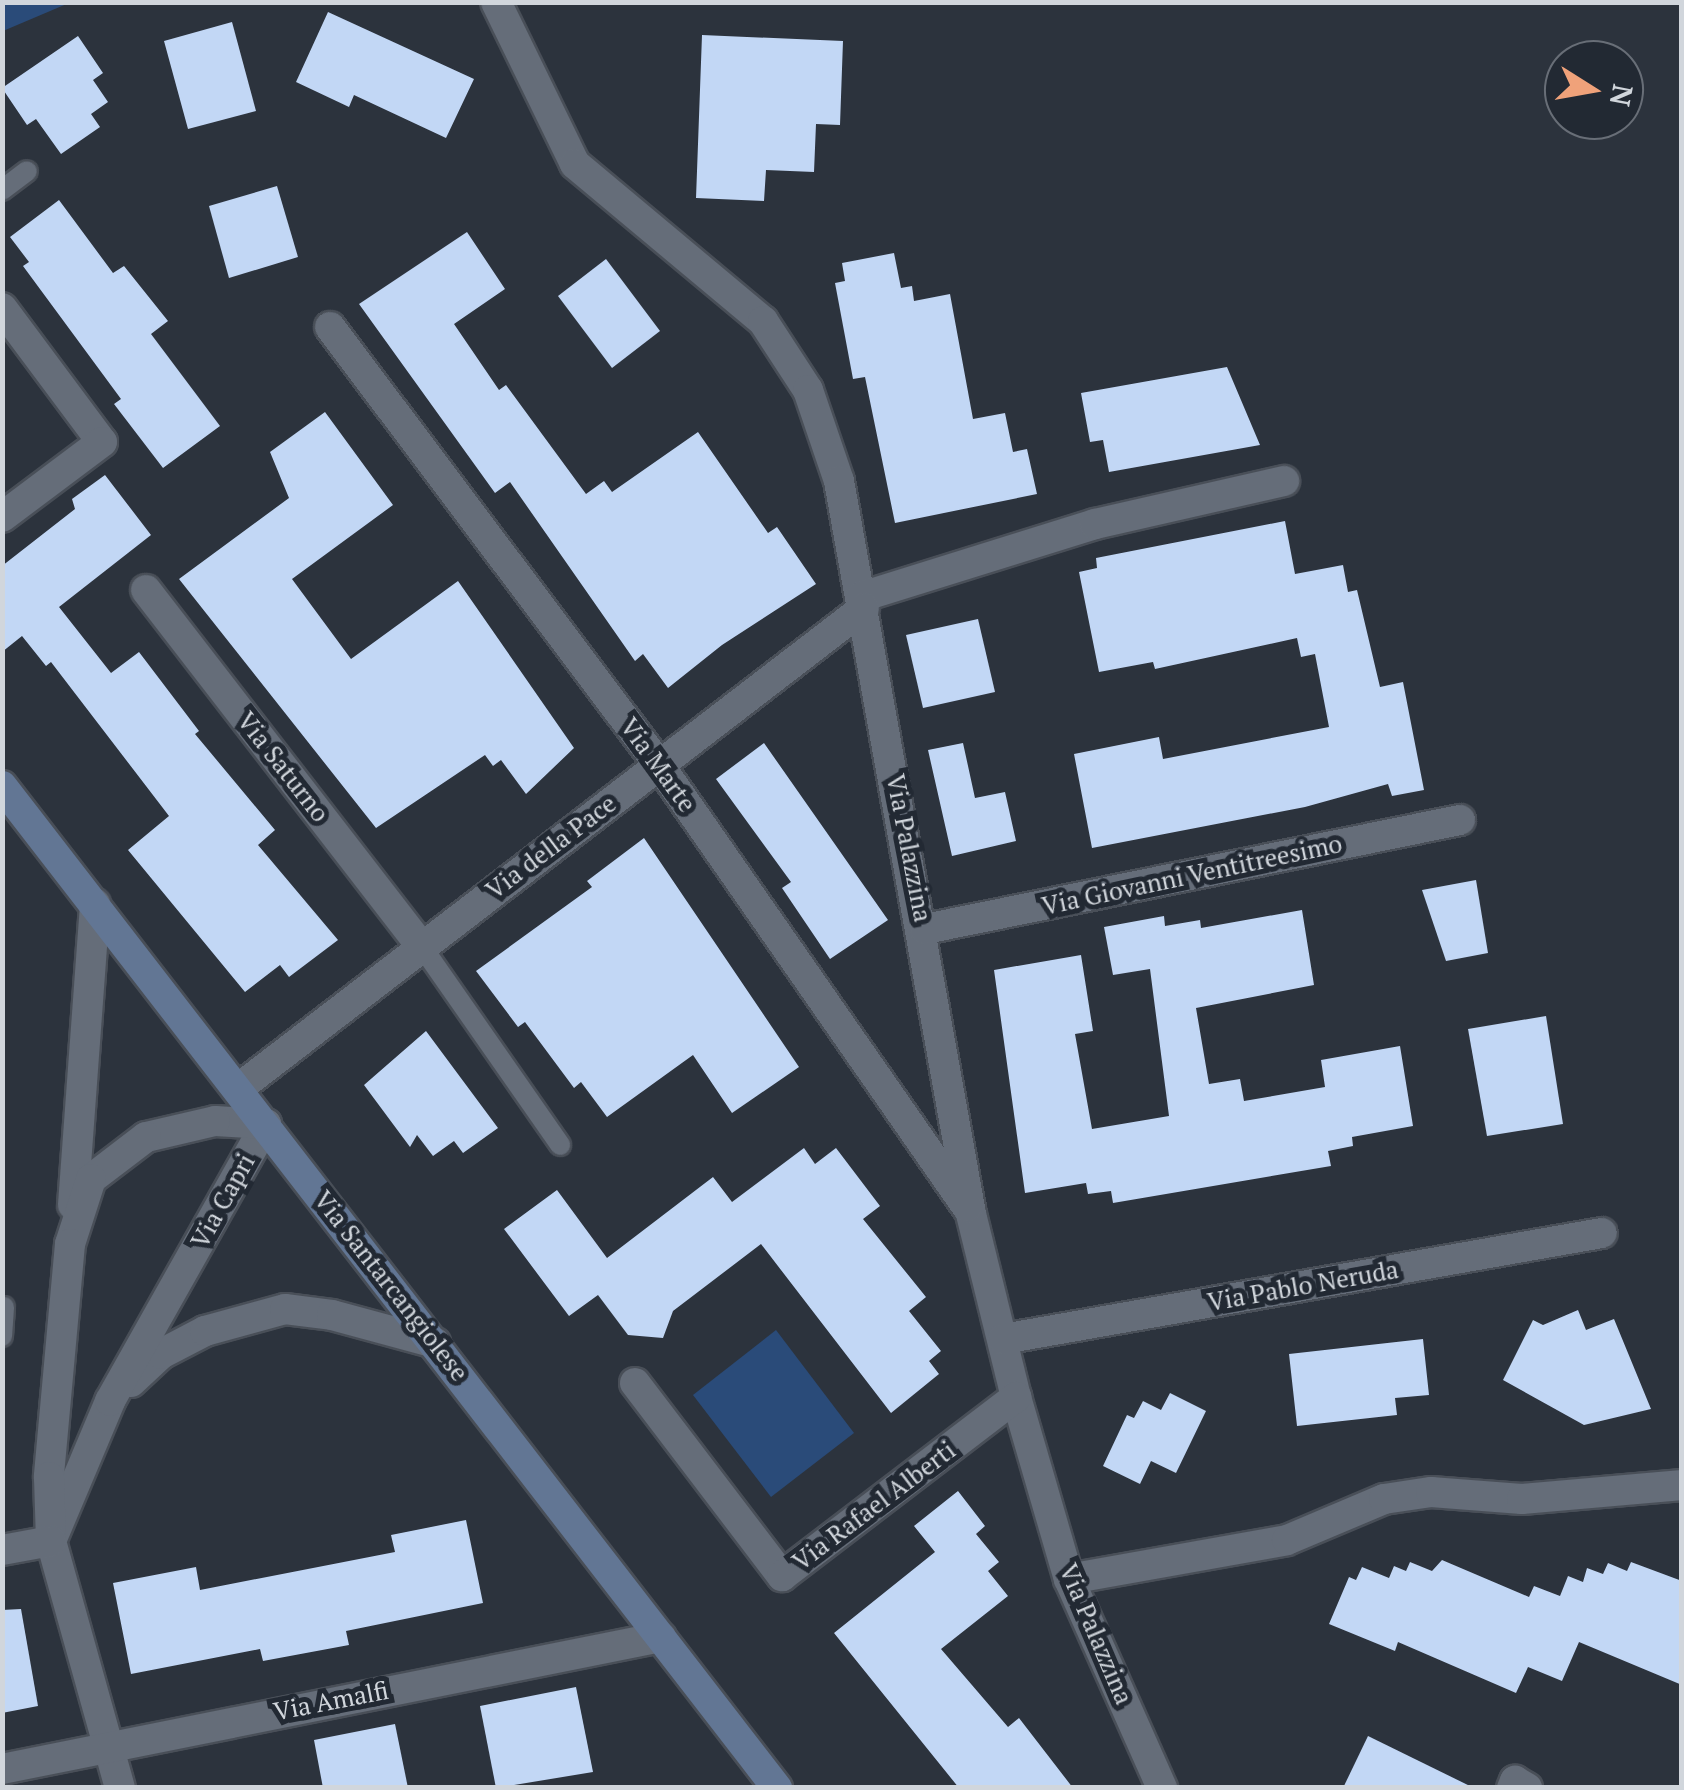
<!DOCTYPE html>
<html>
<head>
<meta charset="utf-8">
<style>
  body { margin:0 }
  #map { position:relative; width:1684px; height:1790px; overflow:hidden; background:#2c333d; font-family:"PT Serif",serif }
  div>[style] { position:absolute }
  .green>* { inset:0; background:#2a4b79 }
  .building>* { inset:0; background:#c2d7f5 }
  .roads { filter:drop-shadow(2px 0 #494f58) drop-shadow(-2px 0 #494f58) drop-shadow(0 2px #494f58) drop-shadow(0 -2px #494f58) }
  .service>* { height:20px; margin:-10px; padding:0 10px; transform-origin:10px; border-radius:10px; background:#656d79 }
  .pedestrian>* { height:30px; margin:-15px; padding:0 15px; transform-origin:15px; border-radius:15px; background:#656d79 }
  .minor>* { height:30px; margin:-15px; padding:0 15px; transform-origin:15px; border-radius:15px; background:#656d79 }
  .secondary>* { height:30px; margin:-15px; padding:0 15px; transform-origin:15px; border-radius:15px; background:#627694 }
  span { translate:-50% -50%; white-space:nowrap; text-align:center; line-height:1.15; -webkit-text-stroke:10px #222933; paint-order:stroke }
  .street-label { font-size:25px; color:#d1d6dc }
  .frame { position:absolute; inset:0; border:5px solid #d1d6dc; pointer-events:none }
  .north { position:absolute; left:1544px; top:40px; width:100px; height:100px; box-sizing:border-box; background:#222933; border:2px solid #686e77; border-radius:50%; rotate:101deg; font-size:28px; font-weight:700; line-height:40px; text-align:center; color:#d1d6dc }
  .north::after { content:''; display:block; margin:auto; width:35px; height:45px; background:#f0a27a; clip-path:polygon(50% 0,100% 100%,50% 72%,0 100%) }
</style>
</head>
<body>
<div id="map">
  <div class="green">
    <div style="clip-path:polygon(3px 2px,69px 2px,69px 3px,3px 31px)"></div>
    <div style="clip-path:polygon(776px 1330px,854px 1433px,771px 1497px,693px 1395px)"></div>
  </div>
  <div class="building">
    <div style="clip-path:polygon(328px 12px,474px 79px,446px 138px,354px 95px,349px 107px,296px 82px)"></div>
    <div style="clip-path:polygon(232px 22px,256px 111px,188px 129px,164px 41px)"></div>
    <div style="clip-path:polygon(702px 35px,843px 41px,840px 125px,816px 124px,814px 172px,766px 170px,764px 201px,696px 198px)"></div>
    <div style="clip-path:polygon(78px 36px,103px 73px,93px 80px,108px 102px,91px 114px,100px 127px,61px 154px,36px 119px,27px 125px,2px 88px)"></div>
    <div style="clip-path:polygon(277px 186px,298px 257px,229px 278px,209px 206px)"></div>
    <div style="clip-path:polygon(59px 200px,113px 273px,124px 266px,168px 321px,151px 334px,220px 426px,163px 468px,114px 404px,121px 399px,23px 266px,29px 262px,10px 237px)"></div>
    <div style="clip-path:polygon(467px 232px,505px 289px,454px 324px,499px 390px,506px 385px,586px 494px,604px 481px,612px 492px,698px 432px,768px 533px,777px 527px,816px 584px,722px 645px,668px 688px,643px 654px,635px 661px,510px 482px,495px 493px,359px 304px)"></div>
    <div style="clip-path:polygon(894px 253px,901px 288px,912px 286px,914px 301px,950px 294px,973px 419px,1005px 413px,1013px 452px,1027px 449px,1037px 494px,895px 523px,865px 377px,853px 379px,835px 283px,845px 281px,842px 263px)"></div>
    <div style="clip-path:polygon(606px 259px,660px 331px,612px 368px,558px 296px)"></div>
    <div style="clip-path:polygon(1227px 367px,1260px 445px,1109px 472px,1103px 440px,1090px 442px,1081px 393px)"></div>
    <div style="clip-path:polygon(325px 412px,393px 505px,292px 579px,351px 659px,458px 581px,574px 748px,526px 794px,501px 760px,493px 766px,485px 755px,376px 828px,179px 579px,289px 498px,270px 452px)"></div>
    <div style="clip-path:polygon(105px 475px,151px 535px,59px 607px,111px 673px,139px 652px,199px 731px,195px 734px,275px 830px,258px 845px,338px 940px,289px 977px,280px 965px,245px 992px,128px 850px,169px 816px,51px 662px,46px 666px,22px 636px,2px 652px,2px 566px,75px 509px,72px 499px)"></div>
    <div style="clip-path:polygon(1285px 521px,1295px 574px,1343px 565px,1348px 592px,1357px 590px,1380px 687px,1403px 682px,1424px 790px,1392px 796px,1388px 784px,1305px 807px,1092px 848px,1074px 754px,1159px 737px,1163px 759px,1329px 727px,1315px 654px,1301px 657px,1297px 638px,1155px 669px,1153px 662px,1099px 672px,1079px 572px,1097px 568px,1096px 558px)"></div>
    <div style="clip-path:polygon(978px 619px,995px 692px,923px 708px,906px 635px)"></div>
    <div style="clip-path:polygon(764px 743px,888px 920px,830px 959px,782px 888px,791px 882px,716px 779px)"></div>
    <div style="clip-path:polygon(963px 743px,975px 798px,1005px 792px,1016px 841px,952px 856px,928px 750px)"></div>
    <div style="clip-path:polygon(644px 838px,799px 1067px,732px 1113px,693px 1055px,607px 1117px,581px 1082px,574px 1088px,525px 1022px,518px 1027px,476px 971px,592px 887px,587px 881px)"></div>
    <div style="clip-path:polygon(1476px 880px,1488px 953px,1446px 961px,1422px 890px)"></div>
    <div style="clip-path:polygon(1302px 910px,1314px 985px,1196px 1008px,1209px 1084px,1240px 1079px,1244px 1101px,1325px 1087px,1321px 1060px,1400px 1046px,1413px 1126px,1352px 1137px,1353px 1146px,1328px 1151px,1331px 1166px,1113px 1203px,1111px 1191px,1088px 1194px,1086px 1183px,1025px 1193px,994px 970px,1081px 955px,1093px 1031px,1075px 1034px,1092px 1129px,1169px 1116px,1150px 969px,1113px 975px,1104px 927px,1164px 916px,1165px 926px,1200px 920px,1201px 928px)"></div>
    <div style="clip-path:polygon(1546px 1016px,1563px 1124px,1487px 1136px,1468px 1029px)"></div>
    <div style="clip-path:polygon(426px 1031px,498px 1128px,463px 1153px,454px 1141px,433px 1156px,417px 1135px,410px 1147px,364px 1085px)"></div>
    <div style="clip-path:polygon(804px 1148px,815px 1164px,836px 1148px,880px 1206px,863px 1219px,926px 1297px,909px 1311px,941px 1351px,929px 1361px,939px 1374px,891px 1413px,761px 1244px,673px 1311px,663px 1338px,628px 1335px,598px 1295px,569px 1316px,504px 1229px,557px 1190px,607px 1258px,713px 1177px,732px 1202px)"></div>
    <div style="clip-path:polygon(1578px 1310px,1586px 1330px,1614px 1319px,1651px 1409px,1584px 1425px,1503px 1380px,1533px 1320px,1543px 1325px)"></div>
    <div style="clip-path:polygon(1423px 1339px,1429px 1395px,1395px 1398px,1397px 1415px,1297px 1426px,1289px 1354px)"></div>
    <div style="clip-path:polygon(1170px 1393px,1206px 1411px,1176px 1473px,1151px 1461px,1140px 1484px,1103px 1466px,1127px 1415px,1134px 1418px,1143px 1401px,1161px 1410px)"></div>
    <div style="clip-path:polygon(958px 1491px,985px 1526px,976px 1534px,999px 1562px,988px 1571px,1008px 1596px,941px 1649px,1008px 1727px,1019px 1718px,1073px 1788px,959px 1788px,834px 1633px,935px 1552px,914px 1526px)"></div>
    <div style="clip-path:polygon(466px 1520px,483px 1603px,346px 1631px,349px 1645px,263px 1661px,260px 1649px,131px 1674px,113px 1583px,196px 1567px,200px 1590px,395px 1552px,391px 1535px)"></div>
    <div style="clip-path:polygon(1442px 1560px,1529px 1597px,1534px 1586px,1560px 1596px,1568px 1576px,1583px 1582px,1587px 1568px,1603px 1574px,1608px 1563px,1627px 1571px,1631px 1562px,1682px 1581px,1682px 1685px,1579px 1642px,1562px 1681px,1528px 1667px,1516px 1693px,1398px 1642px,1395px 1651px,1329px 1624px,1349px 1577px,1356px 1580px,1362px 1567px,1389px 1578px,1394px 1566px,1406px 1571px,1410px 1562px,1432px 1571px)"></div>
    <div style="clip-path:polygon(21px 1609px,38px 1706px,2px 1713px,2px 1610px)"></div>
    <div style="clip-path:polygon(576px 1687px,593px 1772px,496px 1788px,480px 1706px)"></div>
    <div style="clip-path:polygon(395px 1724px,408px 1788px,323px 1788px,314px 1740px)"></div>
    <div style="clip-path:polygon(1368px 1736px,1474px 1788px,1343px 1788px)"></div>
  </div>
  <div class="roads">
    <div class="service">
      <div style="left:2px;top:190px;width:31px;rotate:-37deg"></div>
      <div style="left:420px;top:944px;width:245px;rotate:55.1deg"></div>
      <div style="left:2px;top:1336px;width:29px;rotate:-86deg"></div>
    </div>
    <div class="pedestrian">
      <div style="left:1512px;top:1788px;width:8px;rotate:-67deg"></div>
      <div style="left:1515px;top:1781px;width:14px;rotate:30deg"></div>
    </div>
    <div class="minor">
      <div style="left:496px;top:2px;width:180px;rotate:64deg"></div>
      <div style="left:575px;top:164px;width:245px;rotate:39.9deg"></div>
      <div style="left:763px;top:321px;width:82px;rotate:56.9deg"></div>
      <div style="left:808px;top:390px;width:96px;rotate:71.2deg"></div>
      <div style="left:839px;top:481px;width:745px;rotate:79.79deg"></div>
      <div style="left:971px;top:1214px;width:188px;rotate:76.2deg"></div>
      <div style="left:1016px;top:1397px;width:190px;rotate:73.8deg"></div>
      <div style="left:1069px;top:1579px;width:229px;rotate:66deg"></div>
      <div style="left:2px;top:308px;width:167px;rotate:53.3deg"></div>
      <div style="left:102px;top:442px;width:125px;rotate:143.1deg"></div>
      <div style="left:330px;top:327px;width:549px;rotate:53.07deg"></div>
      <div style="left:660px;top:766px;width:537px;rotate:55.16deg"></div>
      <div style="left:146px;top:590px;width:448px;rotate:52.3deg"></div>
      <div style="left:861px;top:597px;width:245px;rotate:-17.3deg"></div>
      <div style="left:1095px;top:524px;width:194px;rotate:-12.8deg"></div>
      <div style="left:925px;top:929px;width:546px;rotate:-11.52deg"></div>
      <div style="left:239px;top:1088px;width:788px;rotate:-37.52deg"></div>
      <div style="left:73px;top:1205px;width:302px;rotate:-85.8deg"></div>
      <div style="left:1003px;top:1339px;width:608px;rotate:-10.04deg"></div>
      <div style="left:131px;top:1382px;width:41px;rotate:-43deg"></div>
      <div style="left:161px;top:1354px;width:50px;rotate:-27.6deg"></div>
      <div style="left:205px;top:1331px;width:83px;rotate:-15.4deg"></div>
      <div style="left:285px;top:1309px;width:47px;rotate:7.3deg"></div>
      <div style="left:332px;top:1315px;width:107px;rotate:15.2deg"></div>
      <div style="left:635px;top:1383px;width:243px;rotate:52.7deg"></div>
      <div style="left:782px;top:1576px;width:295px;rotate:-37.4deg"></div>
      <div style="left:51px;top:1541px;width:152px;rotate:-67.1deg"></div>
      <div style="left:110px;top:1401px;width:318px;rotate:-60.6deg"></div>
      <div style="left:266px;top:1124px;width:51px;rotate:-176.6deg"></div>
      <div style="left:215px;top:1121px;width:71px;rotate:166.9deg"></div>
      <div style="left:146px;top:1137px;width:69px;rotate:142.6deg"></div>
      <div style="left:91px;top:1179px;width:68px;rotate:107.9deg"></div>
      <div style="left:70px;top:1244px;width:234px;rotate:95.2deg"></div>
      <div style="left:49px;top:1477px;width:64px;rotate:88.2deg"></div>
      <div style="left:51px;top:1541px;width:256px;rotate:74.4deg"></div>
      <div style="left:2px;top:1550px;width:50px;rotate:-10.4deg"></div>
      <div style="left:1069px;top:1579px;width:221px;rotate:-10.1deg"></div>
      <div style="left:1287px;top:1540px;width:105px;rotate:-22.9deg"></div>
      <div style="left:1384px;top:1499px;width:48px;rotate:-8.5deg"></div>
      <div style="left:1431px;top:1492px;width:91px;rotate:4.4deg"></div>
      <div style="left:1522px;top:1499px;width:161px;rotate:-5deg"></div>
      <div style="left:2px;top:1769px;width:672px;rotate:-11.33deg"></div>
    </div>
    <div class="secondary">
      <div style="left:2px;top:786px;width:1267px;rotate:52.28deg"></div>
    </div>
  </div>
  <div class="street-label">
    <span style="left:658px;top:765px;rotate:54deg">Via Marte</span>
    <span style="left:283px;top:767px;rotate:52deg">Via Saturno</span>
    <span style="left:551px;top:847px;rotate:-37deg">Via della Pace</span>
    <span style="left:909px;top:848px;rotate:79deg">Via Palazzina</span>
    <span style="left:1192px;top:875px;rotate:-12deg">Via Giovanni Ventitreesimo</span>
    <span style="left:223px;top:1201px;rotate:-61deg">Via Capri</span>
    <span style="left:391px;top:1286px;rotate:52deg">Via Santarcangiolese</span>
    <span style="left:1303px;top:1286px;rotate:-10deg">Via Pablo Neruda</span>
    <span style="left:874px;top:1506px;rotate:-37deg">Via Rafael Alberti</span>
    <span style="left:1096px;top:1634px;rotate:67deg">Via Palazzina</span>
    <span style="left:331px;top:1701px;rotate:-11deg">Via Amalfi</span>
  </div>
  <div class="frame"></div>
  <div class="north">N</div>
</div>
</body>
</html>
